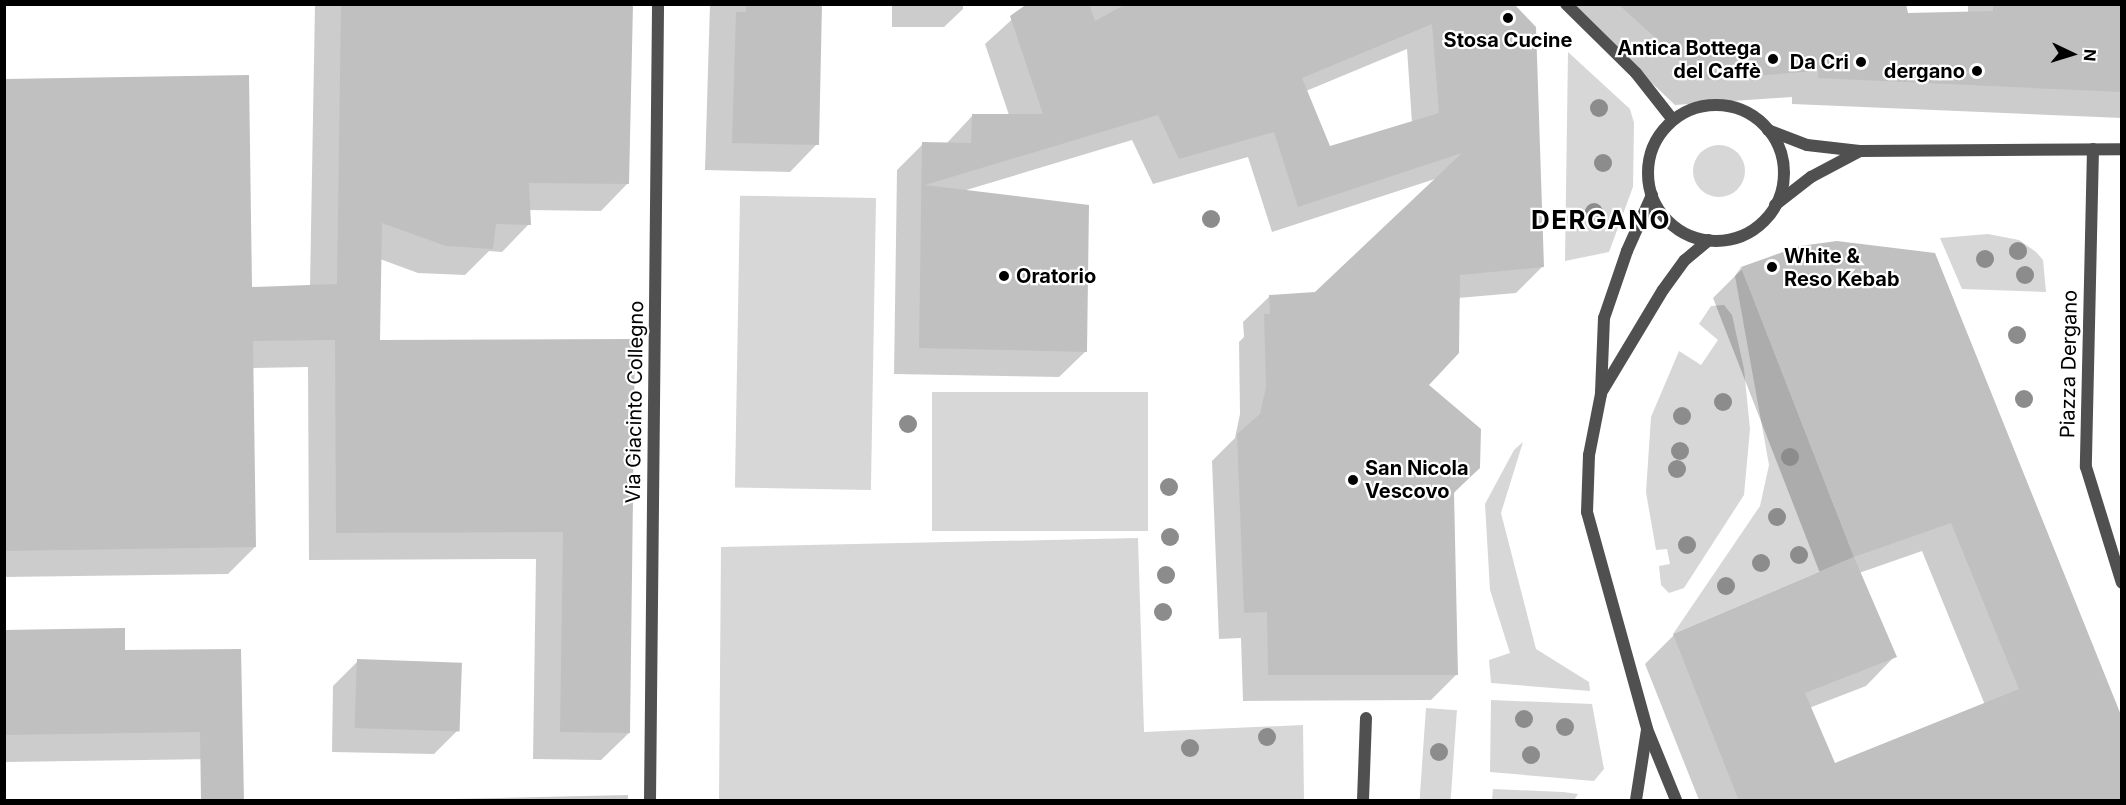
<!DOCTYPE html>
<meta charset="utf-8">
<style>
body{margin:0}
#map{position:relative;width:2126px;height:805px;overflow:hidden;background:#fff;font-family:Inter,sans-serif}
div>[style]{position:absolute}
.green>*{inset:0;background:#d7d7d7;transform-origin:0 0}
.round{border-radius:50%}
.shadow>*{inset:0;background:#0003}
.building>*{inset:0;background:#c0c0c0;transform-origin:0 0}
.service>*{height:12px;margin:-6px;padding:0 6px;transform-origin:6px;border-radius:6px;background:#505050}
.minor>*{height:12px;margin:-6px;padding:0 6px;transform-origin:6px;border-radius:6px;background:#505050}
.minor>.ring{margin:-6px;padding:0;box-sizing:content-box;background:none;border:12px solid #505050;border-radius:50%}
.trees>*{width:18px;height:18px;margin:-9px;border-radius:50%;background:#8c8c8c}
.dots>*{width:16px;height:16px;translate:-50% -50%;box-sizing:border-box;border:3px solid #fff;border-radius:50%}
span{translate:-50% -50%;white-space:nowrap;text-align:center;line-height:1.15;-webkit-text-stroke:4.5px #fff;paint-order:stroke}
.poi-label{font-size:20px;color:#000;font-weight:700}
.right{translate:-100% -50%;text-align:right}
.left{translate:0 -50%;text-align:left}
.street-label{font-size:20px;color:#000}
.district-label{font-size:26px;color:#000;font-weight:700;letter-spacing:1.5px}
.frame{position:absolute;inset:0;border:6px solid #000;pointer-events:none}
.north{position:absolute;left:2042px;top:24px;width:60px;height:60px;-webkit-text-stroke:4px #fff;paint-order:stroke;rotate:94deg;font-size:16px;font-weight:700;line-height:24px;text-align:center;color:#000}
.north::after{content:'';display:block;margin:auto;width:21px;height:27px;background:#000;clip-path:polygon(50% 0,100% 100%,50% 72%,0 100%)}
</style>
<div id="map">
<div class="green">
<i style="clip-path:polygon(1568px 52px,1630px 109px,1634px 123px,1633px 187px,1609px 252px,1565px 261px)"></i>
<i class="round" style="left:1693px;top:145px;width:52px;height:52px"></i>
<i style="left:876px;top:198px;width:292px;height:136px;rotate:91deg"></i>
<i style="clip-path:polygon(1988px 234px,2019px 240px,2036px 252px,2043px 260px,2046px 292px,1962px 289px,1940px 238px)"></i>
<i style="clip-path:polygon(1741px 267px,1854px 557px,1673px 634px,1760px 506px,1769px 465px,1735px 276px)"></i>
<i style="clip-path:polygon(1724px 305px,1732px 315px,1744px 369px,1750px 429px,1744px 495px,1684px 588px,1669px 593px,1661px 585px,1659px 566px,1670px 564px,1667px 549px,1656px 550px,1646px 492px,1651px 417px,1679px 351px,1701px 365px,1718px 340px,1699px 324px,1711px 306px)"></i>
<i style="left:932px;top:392px;width:216px;height:139px"></i>
<i style="clip-path:polygon(1523px 442px,1501px 513px,1536px 649px,1589px 682px,1590px 691px,1491px 683px,1489px 660px,1510px 653px,1490px 590px,1485px 504px,1514px 450px)"></i>
<i style="clip-path:polygon(1138px 538px,1144px 732px,1303px 725px,1304px 800px,719px 800px,721px 547px)"></i>
<i style="clip-path:polygon(1491px 700px,1592px 704px,1604px 769px,1594px 781px,1490px 772px)"></i>
<i style="left:1426px;top:708px;width:31px;height:92px;rotate:4deg"></i>
<i style="clip-path:polygon(1493px 789px,1563px 792px,1578px 794px,1574px 800px,1492px 800px)"></i>
</div>
<div class="shadow">
<i style="clip-path:polygon(315px 4px,632px 4px,628px 183px,601px 211px,529px 210px,529px 224px,502px 252px,489px 251px,465px 275px,418px 273px,380px 259px,378px 341px,633px 340px,629px 733px,601px 760px,533px 759px,536px 559px,309px 560px,308px 367px,252px 368px,255px 547px,228px 574px,4px 577px,4px 80px,251px 289px,310px 286px)"></i>
<i style="clip-path:polygon(710px 4px,821px 4px,817px 144px,790px 172px,705px 170px)"></i>
<i style="clip-path:polygon(892px 4px,963px 4px,963px 9px,944px 27px,892px 27px)"></i>
<i style="clip-path:polygon(evenodd,1029px 4px,1510px 4px,1542px 267px,1516px 293px,1458px 298px,1426px 385px,1479px 468px,1453px 494px,1457px 674px,1431px 700px,1243px 701px,1241px 638px,1219px 639px,1212px 461px,1235px 438px,1240px 414px,1239px 342px,1244px 337px,1243px 322px,1270px 296px,1315px 294px,1438px 178px,1272px 232px,1248px 157px,1153px 184px,1132px 140px,963px 191px,1086px 351px,1059px 377px,894px 374px,897px 170px,923px 144px,946px 144px,973px 115px,1009px 115px,985px 44px,1029px 4px,1407px 49px,1412px 123px,1330px 148px,1306px 91px,1407px 49px)"></i>
<i style="clip-path:polygon(1568px 4px,1905px 4px,1907px 14px,1968px 13px,1968px 4px,2122px 4px,2122px 118px,1792px 104px,1792px 97px,1675px 105px)"></i>
<i style="clip-path:polygon(evenodd,1934px 254px,2122px 720px,2122px 800px,1699px 800px,1645px 664px,1674px 635px,1820px 573px,1713px 298px,1742px 269px,1934px 254px,1922px 551px,1985px 705px,1834px 765px,1809px 708px,1866px 686px,1895px 656px,1859px 573px,1922px 551px)"></i>
<i style="clip-path:polygon(4px 632px,124px 652px,240px 650px,214px 759px,4px 762px)"></i>
<i style="clip-path:polygon(358px 661px,459px 729px,434px 754px,332px 752px,333px 686px)"></i>
<i style="clip-path:polygon(628px 795px,628px 800px,404px 800px)"></i>
</div>
<div class="building">
<i style="clip-path:polygon(341px 4px,633px 4px,629px 184px,529px 183px,531px 225px,496px 224px,493px 249px,446px 246px,382px 223px,380px 340px,635px 339px,630px 733px,560px 732px,563px 532px,336px 533px,335px 340px,253px 341px,256px 547px,4px 551px,4px 79px,249px 75px,252px 287px,337px 284px)"></i>
<i style="clip-path:polygon(746px 4px,822px 4px,819px 145px,732px 143px,736px 12px,746px 12px)"></i>
<i style="clip-path:polygon(evenodd,1027px 4px,1089px 4px,1095px 21px,1126px 4px,1514px 4px,1536px 27px,1544px 267px,1460px 275px,1459px 353px,1429px 385px,1481px 429px,1480px 468px,1454px 492px,1458px 675px,1268px 675px,1267px 612px,1244px 613px,1237px 434px,1260px 414px,1266px 387px,1264px 314px,1270px 314px,1269px 295px,1315px 292px,1462px 153px,1298px 207px,1274px 132px,1179px 159px,1158px 115px,925px 185px,1089px 205px,1087px 352px,919px 348px,922px 142px,971px 143px,972px 114px,1043px 114px,1010px 16px,1027px 4px,1432px 24px,1439px 113px,1330px 146px,1302px 78px,1432px 24px)"></i>
<i style="clip-path:polygon(1618px 4px,1906px 4px,1908px 13px,1993px 11px,1993px 4px,2121px 4px,2121px 92px,1818px 78px,1818px 71px,1702px 80px)"></i>
<i style="clip-path:polygon(evenodd,1837px 241px,1935px 253px,2121px 715px,2121px 801px,1739px 801px,1673px 634px,1854px 557px,1741px 267px,1800px 246px,1837px 241px,1951px 523px,2019px 689px,1835px 763px,1805px 693px,1897px 657px,1854px 557px,1951px 523px)"></i>
<i style="clip-path:polygon(125px 628px,125px 650px,241px 649px,244px 801px,201px 801px,200px 732px,4px 735px,4px 630px)"></i>
<i style="left:357px;top:659px;width:105px;height:69px;rotate:2deg"></i>
</div>
<div class="service">
<i style="left:1363px;top:800px;width:82px;rotate:-87.9deg"></i>
</div>
<div class="minor">
<i style="left:1566px;top:4px;width:98px;rotate:44.6deg"></i>
<i style="left:1636px;top:73px;width:60px;rotate:51.8deg"></i>
<i class="ring" style="left:1648px;top:105px;width:124px;height:124px"></i>
<i style="left:1768px;top:130px;width:42px;rotate:21deg"></i>
<i style="left:1807px;top:145px;width:53px;rotate:6.5deg"></i>
<i style="left:1860px;top:151px;width:262px;rotate:-0.4deg"></i>
<i style="left:2093px;top:149px;width:318px;rotate:91.3deg"></i>
<i style="left:2086px;top:467px;width:121px;rotate:72.8deg"></i>
<i style="left:1652px;top:195px;width:61px;rotate:114.1deg"></i>
<i style="left:1627px;top:251px;width:71px;rotate:108.9deg"></i>
<i style="left:1604px;top:318px;width:76px;rotate:92.3deg"></i>
<i style="left:1601px;top:394px;width:62px;rotate:101.1deg"></i>
<i style="left:1589px;top:455px;width:57px;rotate:92deg"></i>
<i style="left:1587px;top:512px;width:225px;rotate:74.5deg"></i>
<i style="left:1647px;top:729px;width:77px;rotate:67.8deg"></i>
<i style="left:1775px;top:205px;width:46px;rotate:-37.9deg"></i>
<i style="left:1811px;top:177px;width:55px;rotate:-28deg"></i>
<i style="left:1601px;top:393px;width:120px;rotate:-59deg"></i>
<i style="left:1663px;top:290px;width:37px;rotate:-54deg"></i>
<i style="left:1685px;top:260px;width:31px;rotate:-40deg"></i>
<i style="left:650px;top:800px;width:796px;rotate:-89.42deg"></i>
<i style="left:1636px;top:800px;width:71px;rotate:-81.1deg"></i>
</div>
<div class="trees">
<i style="left:1599px;top:108px"></i>
<i style="left:1603px;top:163px"></i>
<i style="left:1594px;top:212px"></i>
<i style="left:1211px;top:219px"></i>
<i style="left:2018px;top:251px"></i>
<i style="left:1985px;top:259px"></i>
<i style="left:2025px;top:275px"></i>
<i style="left:2017px;top:335px"></i>
<i style="left:2024px;top:399px"></i>
<i style="left:1723px;top:402px"></i>
<i style="left:1682px;top:416px"></i>
<i style="left:908px;top:424px"></i>
<i style="left:1680px;top:451px"></i>
<i style="left:1790px;top:457px"></i>
<i style="left:1677px;top:469px"></i>
<i style="left:1169px;top:487px"></i>
<i style="left:1777px;top:517px"></i>
<i style="left:1170px;top:537px"></i>
<i style="left:1687px;top:545px"></i>
<i style="left:1799px;top:555px"></i>
<i style="left:1761px;top:563px"></i>
<i style="left:1166px;top:575px"></i>
<i style="left:1726px;top:586px"></i>
<i style="left:1163px;top:612px"></i>
<i style="left:1524px;top:719px"></i>
<i style="left:1565px;top:727px"></i>
<i style="left:1267px;top:737px"></i>
<i style="left:1190px;top:748px"></i>
<i style="left:1439px;top:752px"></i>
<i style="left:1531px;top:755px"></i>
</div>
<div class="dots">
<i style="left:1508px;top:18px;background:#000"></i>
<i style="left:1773px;top:59px;background:#000"></i>
<i style="left:1861px;top:62px;background:#000"></i>
<i style="left:1977px;top:71px;background:#000"></i>
<i style="left:1772px;top:267px;background:#000"></i>
<i style="left:1004px;top:276px;background:#000"></i>
<i style="left:1353px;top:480px;background:#000"></i>
</div>
<div class="poi-label">
<span style="left:1508px;top:40px">Stosa Cucine</span>
<span class="right" style="left:1761px;top:60px">Antica Bottega<br>del Caffè</span>
<span class="right" style="left:1849px;top:62px">Da Cri</span>
<span class="right" style="left:1965px;top:71px">dergano</span>
<span class="left" style="left:1784px;top:268px">White &amp;<br>Reso Kebab</span>
<span class="left" style="left:1016px;top:276px">Oratorio</span>
<span class="left" style="left:1365px;top:480px">San Nicola<br>Vescovo</span>
</div>
<div class="street-label">
<span style="left:2069px;top:364px;rotate:-89deg">Piazza Dergano</span>
<span style="left:635px;top:402px;rotate:-89deg">Via Giacinto Collegno</span>
</div>
<div class="district-label">
<span style="left:1601px;top:220px">DERGANO</span>
</div>
<div class="frame"></div>
<div class="north">N</div>
</div>
